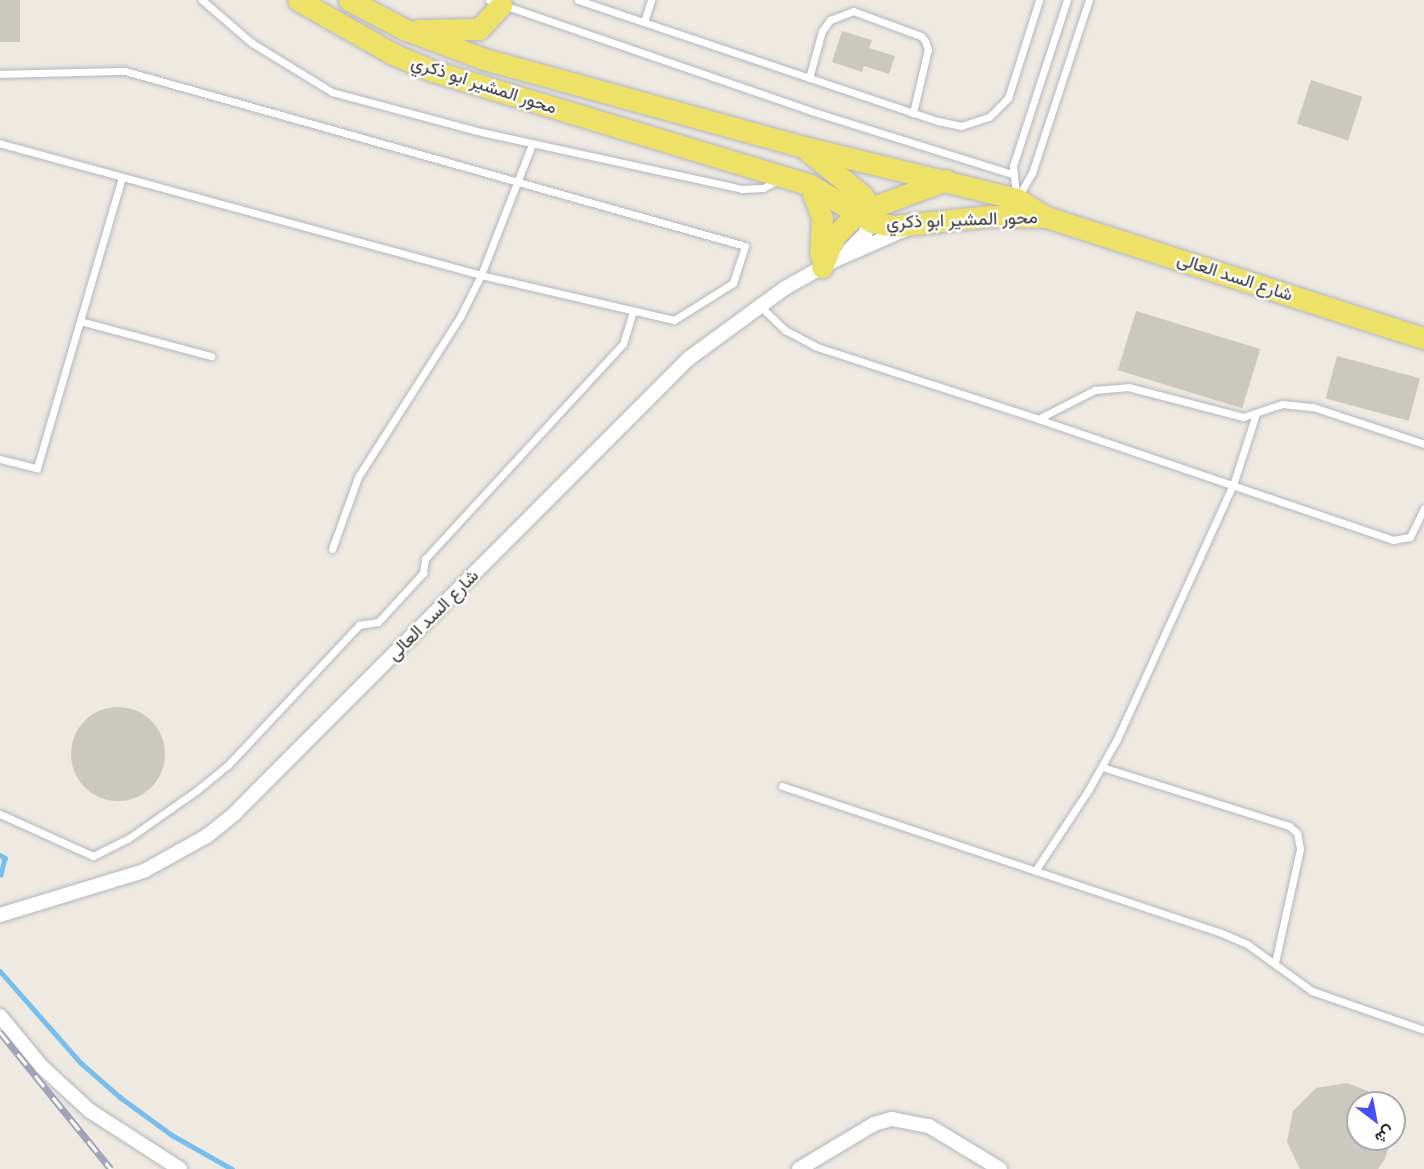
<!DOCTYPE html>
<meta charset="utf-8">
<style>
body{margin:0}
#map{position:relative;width:1424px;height:1169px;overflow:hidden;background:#eeeae1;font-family:"Public Sans",Vazirmatn,sans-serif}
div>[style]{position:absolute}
.stream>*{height:4.5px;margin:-2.25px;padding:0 2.25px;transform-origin:2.25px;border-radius:2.25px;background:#78beec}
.building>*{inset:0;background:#cac8bf;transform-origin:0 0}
.round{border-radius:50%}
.roads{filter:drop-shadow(0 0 2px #b4b5c0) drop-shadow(0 0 2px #b4b5c0)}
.lane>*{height:7px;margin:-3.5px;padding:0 3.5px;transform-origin:3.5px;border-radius:3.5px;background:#fff}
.street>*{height:14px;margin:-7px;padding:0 7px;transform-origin:7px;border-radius:7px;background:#fff}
.primary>*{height:21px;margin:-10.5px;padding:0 10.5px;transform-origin:10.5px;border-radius:10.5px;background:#eee167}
.rail>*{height:7px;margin-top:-3.5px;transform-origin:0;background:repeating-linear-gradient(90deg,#fff 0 14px,#a3a3b7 0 28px);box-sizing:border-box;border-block:2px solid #a3a3b7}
span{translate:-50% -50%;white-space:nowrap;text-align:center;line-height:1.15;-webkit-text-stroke:4.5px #fff;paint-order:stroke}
.street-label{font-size:18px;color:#2e2e2e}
.north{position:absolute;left:1346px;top:1091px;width:60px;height:60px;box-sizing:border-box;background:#fff;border:2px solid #ababab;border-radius:50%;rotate:148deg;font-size:16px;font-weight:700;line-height:24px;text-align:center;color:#2e2e2e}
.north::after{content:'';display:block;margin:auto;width:21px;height:27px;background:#474ff6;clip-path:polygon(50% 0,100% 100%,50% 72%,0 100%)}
</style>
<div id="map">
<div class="stream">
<i style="left:0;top:855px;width:6px;rotate:31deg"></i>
<i style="left:5px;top:858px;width:17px;rotate:103deg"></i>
<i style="left:0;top:971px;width:123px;rotate:48.6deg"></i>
<i style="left:81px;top:1063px;width:52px;rotate:41.1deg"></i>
<i style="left:120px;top:1097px;width:64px;rotate:36.2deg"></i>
<i style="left:172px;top:1135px;width:69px;rotate:29.5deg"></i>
</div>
<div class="building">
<i style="left:0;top:0;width:20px;height:42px"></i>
<i style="clip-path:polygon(842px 31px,872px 40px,869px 48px,895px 56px,889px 74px,864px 66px,862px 72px,832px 62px)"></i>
<i style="left:1311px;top:80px;width:54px;height:46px;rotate:18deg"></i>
<i style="left:1136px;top:311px;width:130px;height:62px;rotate:17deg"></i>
<i style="left:1337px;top:356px;width:86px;height:44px;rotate:15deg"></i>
<i class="round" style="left:71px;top:707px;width:94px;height:94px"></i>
<i style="clip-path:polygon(1347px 1083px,1368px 1091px,1380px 1103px,1358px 1103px,1358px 1139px,1391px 1139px,1385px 1159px,1378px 1169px,1300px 1169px,1287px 1142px,1293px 1111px,1316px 1088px)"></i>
</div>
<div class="roads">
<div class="lane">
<i style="left:202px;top:0;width:66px;rotate:40.7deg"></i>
<i style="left:252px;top:43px;width:94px;rotate:31.5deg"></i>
<i style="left:332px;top:92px;width:154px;rotate:15deg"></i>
<i style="left:481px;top:132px;width:267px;rotate:12.3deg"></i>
<i style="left:742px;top:189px;width:21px;rotate:-3deg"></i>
<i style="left:763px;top:188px;width:16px;rotate:-27deg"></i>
<i style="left:489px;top:0;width:341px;rotate:19deg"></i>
<i style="left:811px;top:111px;width:211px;rotate:17.4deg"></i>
<i style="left:578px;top:0;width:380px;rotate:18.6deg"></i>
<i style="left:938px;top:121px;width:24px;rotate:12deg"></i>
<i style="left:961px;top:126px;width:29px;rotate:-18deg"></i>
<i style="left:989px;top:117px;width:27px;rotate:-45deg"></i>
<i style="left:1008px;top:98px;width:103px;rotate:-72.4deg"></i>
<i style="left:644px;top:22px;width:23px;rotate:-72deg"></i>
<i style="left:0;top:74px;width:125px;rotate:-1.4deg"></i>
<i style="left:125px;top:71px;width:644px;rotate:15.76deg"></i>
<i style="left:745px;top:246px;width:39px;rotate:108deg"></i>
<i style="left:733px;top:283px;width:70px;rotate:147.9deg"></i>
<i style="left:674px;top:320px;width:198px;rotate:-166.9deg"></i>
<i style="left:481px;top:275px;width:499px;rotate:-164.7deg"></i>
<i style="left:809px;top:78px;width:49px;rotate:-74.5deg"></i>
<i style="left:822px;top:31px;width:14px;rotate:-54deg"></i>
<i style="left:830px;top:20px;width:25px;rotate:-21deg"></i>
<i style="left:853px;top:11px;width:72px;rotate:20.2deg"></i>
<i style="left:921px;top:36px;width:6px;rotate:51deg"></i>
<i style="left:925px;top:41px;width:9px;rotate:69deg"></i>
<i style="left:928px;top:49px;width:66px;rotate:103.2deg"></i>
<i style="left:1016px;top:195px;width:29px;rotate:-96deg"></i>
<i style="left:1013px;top:166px;width:175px;rotate:-72deg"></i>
<i style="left:1018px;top:197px;width:28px;rotate:-60deg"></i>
<i style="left:1032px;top:173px;width:182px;rotate:-71.8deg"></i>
<i style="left:760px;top:306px;width:35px;rotate:44deg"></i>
<i style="left:785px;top:330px;width:36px;rotate:28deg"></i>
<i style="left:817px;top:347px;width:232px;rotate:18deg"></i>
<i style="left:1038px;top:419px;width:64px;rotate:-27deg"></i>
<i style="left:1095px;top:390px;width:33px;rotate:-5deg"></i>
<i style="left:1128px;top:387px;width:119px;rotate:14.6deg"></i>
<i style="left:1243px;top:417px;width:41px;rotate:-18.4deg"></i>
<i style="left:1282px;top:404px;width:31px;rotate:6deg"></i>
<i style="left:1313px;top:407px;width:117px;rotate:18.4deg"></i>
<i style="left:80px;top:321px;width:136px;rotate:15deg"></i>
<i style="left:1038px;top:419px;width:375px;rotate:18.8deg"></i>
<i style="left:1393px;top:540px;width:17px;rotate:-10deg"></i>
<i style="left:1410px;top:537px;width:32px;rotate:-64deg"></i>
<i style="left:0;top:459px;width:38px;rotate:14deg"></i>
<i style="left:37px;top:468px;width:303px;rotate:-73.7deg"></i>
<i style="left:332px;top:549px;width:77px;rotate:-70.1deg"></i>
<i style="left:358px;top:477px;width:190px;rotate:-57.5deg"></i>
<i style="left:460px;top:317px;width:47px;rotate:-63.4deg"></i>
<i style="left:481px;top:275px;width:141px;rotate:-68.7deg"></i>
<i style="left:1102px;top:767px;width:196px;rotate:17.5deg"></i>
<i style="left:1289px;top:826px;width:11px;rotate:41deg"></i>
<i style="left:1297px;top:833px;width:16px;rotate:79deg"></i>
<i style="left:1300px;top:849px;width:117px;rotate:102.4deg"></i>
<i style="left:782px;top:786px;width:461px;rotate:18.5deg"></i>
<i style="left:1219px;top:932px;width:30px;rotate:23deg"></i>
<i style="left:1247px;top:944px;width:80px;rotate:35.9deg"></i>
<i style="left:1312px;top:991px;width:119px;rotate:19.2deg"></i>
<i style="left:0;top:814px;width:102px;rotate:24.3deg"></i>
<i style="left:93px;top:856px;width:40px;rotate:-26.6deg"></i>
<i style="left:129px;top:838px;width:82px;rotate:-35deg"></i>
<i style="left:196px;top:791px;width:41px;rotate:-39.1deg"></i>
<i style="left:228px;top:765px;width:192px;rotate:-46.9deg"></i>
<i style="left:359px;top:625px;width:19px;rotate:-9deg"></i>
<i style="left:378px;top:622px;width:67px;rotate:-47.4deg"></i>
<i style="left:423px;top:573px;width:14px;rotate:-82deg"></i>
<i style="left:425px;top:559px;width:292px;rotate:-47.4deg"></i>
<i style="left:623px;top:344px;width:34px;rotate:-73deg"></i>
<i style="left:1035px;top:871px;width:98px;rotate:-56.6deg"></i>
<i style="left:1089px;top:789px;width:57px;rotate:-60.8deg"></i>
<i style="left:1117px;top:739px;width:279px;rotate:-65.5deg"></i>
<i style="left:1233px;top:485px;width:75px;rotate:-72.1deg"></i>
</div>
<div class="street">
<i style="left:849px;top:250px;width:23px;rotate:-45deg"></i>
<i style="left:865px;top:234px;width:20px;rotate:-70deg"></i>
<i style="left:0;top:915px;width:151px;rotate:-17deg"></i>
<i style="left:144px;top:871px;width:72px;rotate:-29.1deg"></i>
<i style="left:207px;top:836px;width:36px;rotate:-39deg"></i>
<i style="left:235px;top:813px;width:641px;rotate:-45.06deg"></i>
<i style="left:688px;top:359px;width:120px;rotate:-36.2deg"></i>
<i style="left:785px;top:288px;width:57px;rotate:-29.2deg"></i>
<i style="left:835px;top:260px;width:77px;rotate:-23.6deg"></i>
<i style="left:0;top:1016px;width:65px;rotate:50.6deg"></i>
<i style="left:41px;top:1066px;width:67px;rotate:42.6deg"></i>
<i style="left:90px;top:1111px;width:107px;rotate:32.8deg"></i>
<i style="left:799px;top:1169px;width:87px;rotate:-31deg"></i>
<i style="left:874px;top:1124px;width:19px;rotate:-16deg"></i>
<i style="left:892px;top:1119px;width:38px;rotate:11deg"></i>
<i style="left:929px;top:1126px;width:83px;rotate:31.2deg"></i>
</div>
<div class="primary">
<i style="left:298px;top:0;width:109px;rotate:29.6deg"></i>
<i style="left:393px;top:54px;width:43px;rotate:23deg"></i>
<i style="left:433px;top:71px;width:394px;rotate:16.8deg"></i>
<i style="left:810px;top:185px;width:72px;rotate:30.8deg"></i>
<i style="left:872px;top:222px;width:22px;rotate:10deg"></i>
<i style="left:894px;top:226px;width:97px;rotate:-5.9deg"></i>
<i style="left:990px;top:216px;width:56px;rotate:1deg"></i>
<i style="left:349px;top:0;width:64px;rotate:27.8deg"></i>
<i style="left:406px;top:30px;width:83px;rotate:20.4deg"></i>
<i style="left:484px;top:59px;width:332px;rotate:15.4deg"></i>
<i style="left:804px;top:147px;width:219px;rotate:13.7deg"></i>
<i style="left:1017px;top:199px;width:34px;rotate:32deg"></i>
<i style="left:1046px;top:217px;width:397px;rotate:17.8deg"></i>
<i style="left:419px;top:30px;width:60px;rotate:-1deg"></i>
<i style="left:479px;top:29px;width:33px;rotate:-47deg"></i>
<i style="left:808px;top:151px;width:70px;rotate:39.2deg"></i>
<i style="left:862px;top:195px;width:14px;rotate:56deg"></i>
<i style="left:810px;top:185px;width:35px;rotate:70deg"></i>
<i style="left:822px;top:218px;width:36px;rotate:93deg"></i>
<i style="left:822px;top:267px;width:32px;rotate:-68deg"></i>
<i style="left:834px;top:237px;width:33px;rotate:-46deg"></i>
<i style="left:857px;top:213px;width:95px;rotate:-20.3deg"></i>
</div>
</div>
<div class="rail">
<i style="left:0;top:1032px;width:176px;rotate:51deg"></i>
</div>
<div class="street-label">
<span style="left:484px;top:85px;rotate:18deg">محور المشير ابو ذكري</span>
<span style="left:962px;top:220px;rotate:-2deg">محور المشير ابو ذكري</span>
<span style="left:1235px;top:277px;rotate:18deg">شارع السد العالى</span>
<span style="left:433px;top:615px;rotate:-45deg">شارع السد العالى</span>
</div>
<div class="north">ش</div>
</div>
